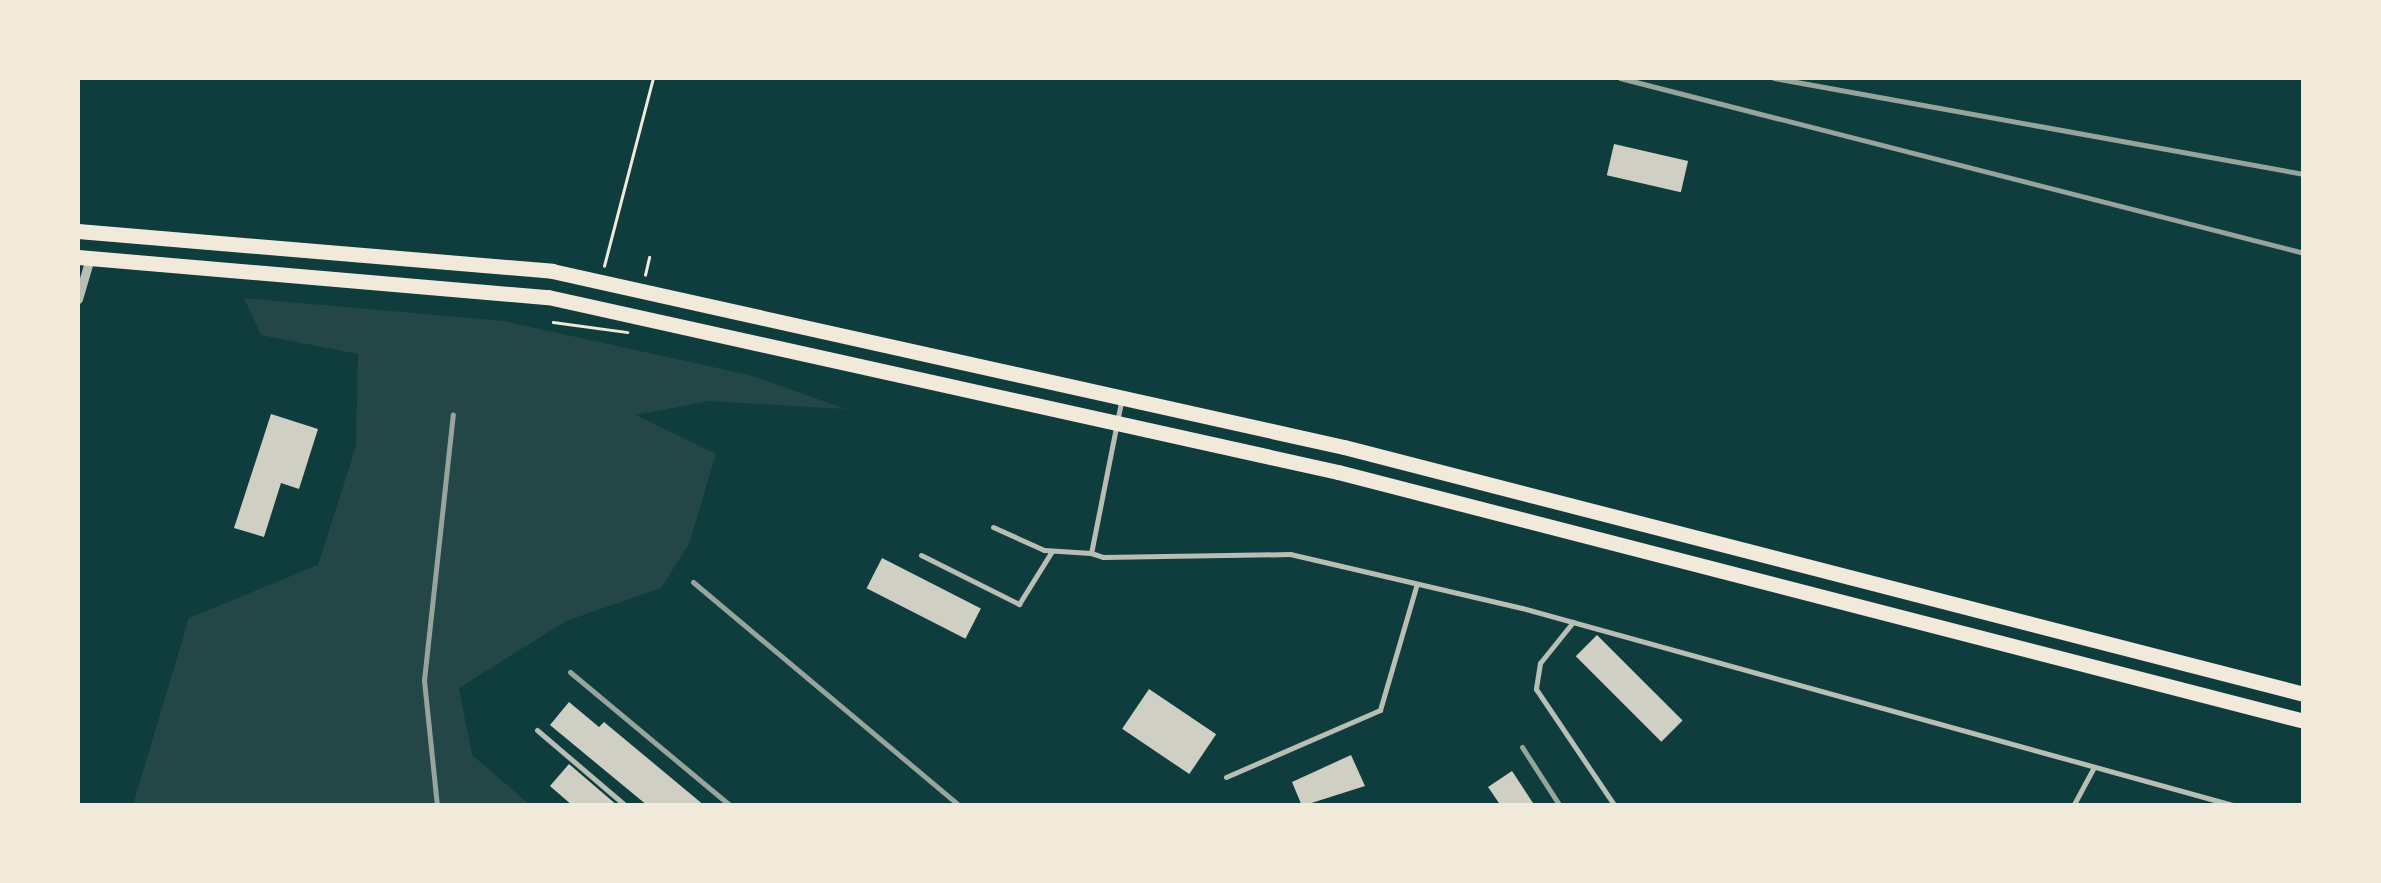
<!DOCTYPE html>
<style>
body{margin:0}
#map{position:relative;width:2381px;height:883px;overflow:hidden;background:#0f3d3e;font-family:"Crimson Pro",serif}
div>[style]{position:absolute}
.green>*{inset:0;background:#244646}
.building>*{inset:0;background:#cfcfc3;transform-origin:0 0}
.path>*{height:2.5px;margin:-1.25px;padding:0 1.25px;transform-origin:1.25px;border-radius:1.25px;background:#f1e9da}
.service>*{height:5px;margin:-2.5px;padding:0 2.5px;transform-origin:2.5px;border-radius:2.5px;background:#b8beb3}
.minor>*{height:9px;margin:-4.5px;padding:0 4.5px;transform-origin:4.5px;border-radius:4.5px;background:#b8beb3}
.trunk>*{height:15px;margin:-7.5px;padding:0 7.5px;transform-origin:7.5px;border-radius:7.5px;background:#f1e9da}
.rail>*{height:5px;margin:-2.5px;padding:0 2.5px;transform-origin:2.5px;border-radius:2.5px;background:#97a49c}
span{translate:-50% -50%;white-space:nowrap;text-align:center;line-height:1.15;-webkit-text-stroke:10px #f1e9da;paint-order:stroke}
.frame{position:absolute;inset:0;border:80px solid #f1e9da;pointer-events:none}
</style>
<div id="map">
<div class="green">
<i style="clip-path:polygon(244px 298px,504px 321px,749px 375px,846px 409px,709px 401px,636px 415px,716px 454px,689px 544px,661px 588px,566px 621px,459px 688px,472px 755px,530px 805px,133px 805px,189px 618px,318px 565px,356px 446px,358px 354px,261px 335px)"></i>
</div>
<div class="building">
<i style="left:1614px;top:144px;width:76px;height:32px;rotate:13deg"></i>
<i style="clip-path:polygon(271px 414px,318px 429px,299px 489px,281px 483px,264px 537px,234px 528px)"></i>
<i style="left:882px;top:558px;width:111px;height:34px;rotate:27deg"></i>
<i style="left:1597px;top:635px;width:121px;height:30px;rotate:45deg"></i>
<i style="left:1149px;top:689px;width:81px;height:48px;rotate:34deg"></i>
<i style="clip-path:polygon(569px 702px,599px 727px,604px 722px,705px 806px,648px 806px,550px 725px)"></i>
<i style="clip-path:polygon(1351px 755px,1365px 786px,1302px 806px,1292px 782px)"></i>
<i style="clip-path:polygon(569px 764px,618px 806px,573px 806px,550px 786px)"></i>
<i style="clip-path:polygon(1512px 771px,1535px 806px,1501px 806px,1488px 787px)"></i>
</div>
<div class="path">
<i style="left:604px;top:266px;width:194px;rotate:-75.4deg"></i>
<i style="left:645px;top:275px;width:18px;rotate:-77deg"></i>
<i style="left:553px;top:322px;width:75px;rotate:7.7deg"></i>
</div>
<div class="service">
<i style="left:1121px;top:402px;width:154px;rotate:101.2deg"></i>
<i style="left:1091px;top:553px;width:13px;rotate:18deg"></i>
<i style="left:1103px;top:557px;width:187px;rotate:-0.9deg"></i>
<i style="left:1290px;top:554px;width:238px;rotate:13.1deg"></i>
<i style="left:1522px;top:608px;width:741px;rotate:15.5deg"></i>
<i style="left:993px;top:527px;width:56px;rotate:24.3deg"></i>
<i style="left:1044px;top:550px;width:47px;rotate:3.7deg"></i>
<i style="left:921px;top:555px;width:110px;rotate:26.6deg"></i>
<i style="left:1019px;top:604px;width:62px;rotate:-58.1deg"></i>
<i style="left:1573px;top:622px;width:53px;rotate:128.8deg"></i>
<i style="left:1540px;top:663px;width:26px;rotate:99deg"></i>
<i style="left:1536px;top:689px;width:141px;rotate:56deg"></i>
<i style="left:537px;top:730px;width:117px;rotate:40.5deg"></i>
<i style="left:1226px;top:777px;width:168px;rotate:-23.5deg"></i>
<i style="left:1380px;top:710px;width:128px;rotate:-73.7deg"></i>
<i style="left:2073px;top:806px;width:44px;rotate:-61.7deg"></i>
</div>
<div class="minor">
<i style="left:78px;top:299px;width:43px;rotate:-73.7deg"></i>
</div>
<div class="trunk">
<i style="left:78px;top:231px;width:476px;rotate:4.8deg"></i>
<i style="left:552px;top:271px;width:811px;rotate:12.53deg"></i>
<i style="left:1344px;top:447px;width:991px;rotate:14.43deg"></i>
<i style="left:78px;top:257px;width:472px;rotate:4.9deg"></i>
<i style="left:548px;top:297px;width:809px;rotate:12.49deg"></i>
<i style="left:1338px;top:472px;width:998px;rotate:14.45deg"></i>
</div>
<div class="rail">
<i style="left:1620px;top:78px;width:706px;rotate:14.35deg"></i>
<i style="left:1774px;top:78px;width:539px;rotate:10.27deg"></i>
<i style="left:693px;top:582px;width:349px;rotate:40deg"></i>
<i style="left:570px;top:672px;width:209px;rotate:39.8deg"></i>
<i style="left:1522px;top:747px;width:70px;rotate:57.2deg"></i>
<i style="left:437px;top:806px;width:127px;rotate:-95.9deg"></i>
<i style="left:424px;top:680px;width:267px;rotate:-83.8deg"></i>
</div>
<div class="frame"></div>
</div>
